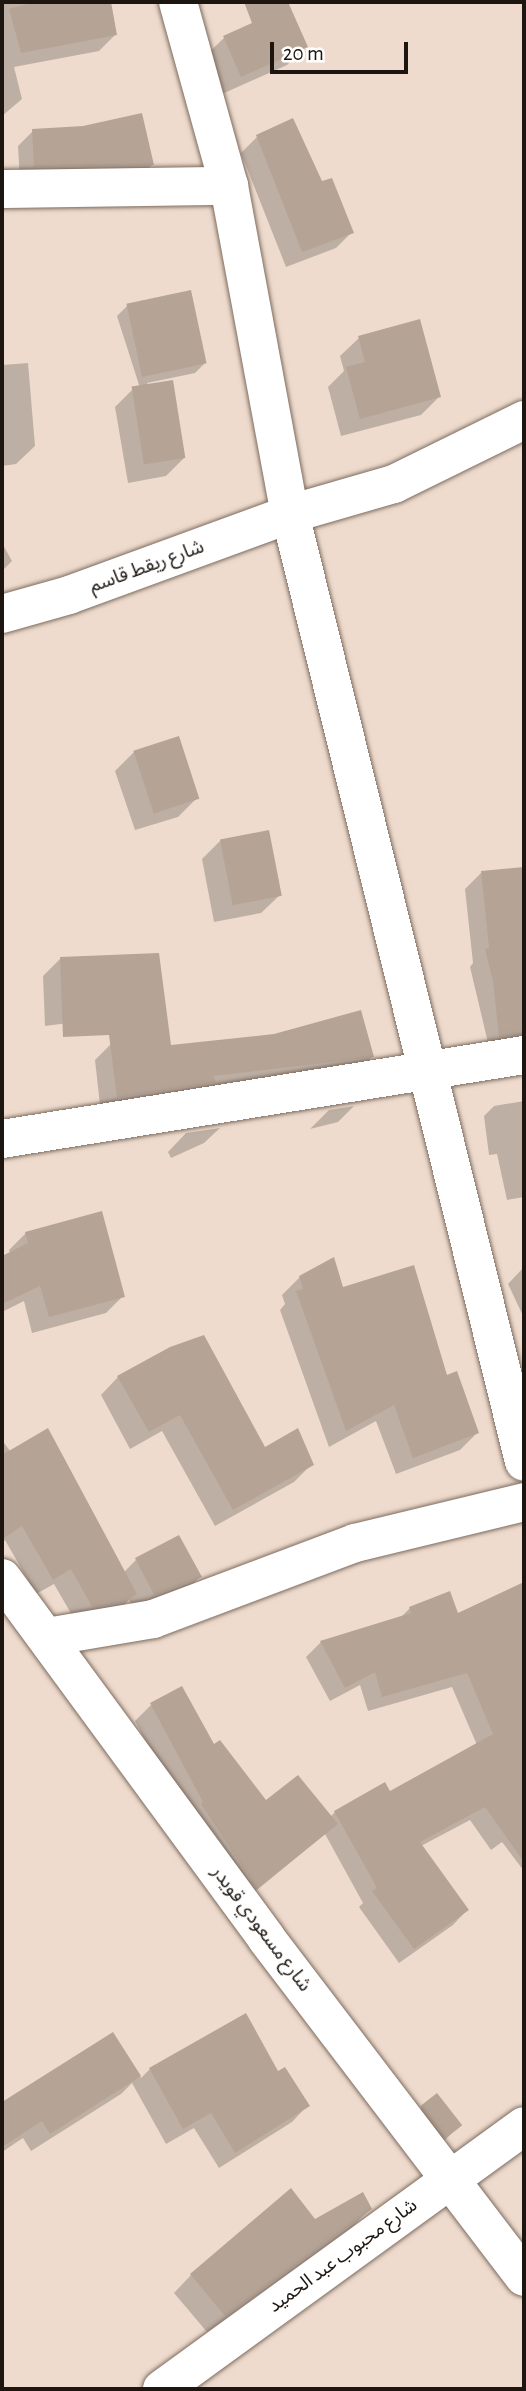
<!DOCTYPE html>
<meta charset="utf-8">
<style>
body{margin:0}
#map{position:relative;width:526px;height:2391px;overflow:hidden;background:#eedbcd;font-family:"Alegreya Sans","Noto Sans Arabic",sans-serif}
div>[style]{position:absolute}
.shadow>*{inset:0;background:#0003}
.building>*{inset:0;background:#b5a496;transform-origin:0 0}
.roads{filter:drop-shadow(0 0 2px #7d6c60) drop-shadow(0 0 2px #7d6c60)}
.minor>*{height:38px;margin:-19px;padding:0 19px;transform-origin:19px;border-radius:19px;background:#fff}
span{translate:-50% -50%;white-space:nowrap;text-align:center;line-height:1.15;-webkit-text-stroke:5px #fff;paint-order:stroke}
.street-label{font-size:19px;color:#1c1510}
.frame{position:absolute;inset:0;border:4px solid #1c1510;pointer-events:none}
.scale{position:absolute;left:270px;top:42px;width:138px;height:32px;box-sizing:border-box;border:4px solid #1c1510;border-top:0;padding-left:9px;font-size:21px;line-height:24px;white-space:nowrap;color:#1c1510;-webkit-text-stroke:5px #fff;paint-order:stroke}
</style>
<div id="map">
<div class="shadow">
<i style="clip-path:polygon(2px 2px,109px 2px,115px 35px,99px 51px,14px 67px,22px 99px,2px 116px)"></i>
<i style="clip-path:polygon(288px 8px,306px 46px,287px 65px,222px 94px,205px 56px,224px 38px)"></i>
<i style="clip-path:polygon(33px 131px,152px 165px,137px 179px,20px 181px,18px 146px)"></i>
<i style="clip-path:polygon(257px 137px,322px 184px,352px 232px,336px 248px,286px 267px,241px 153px)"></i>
<i style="clip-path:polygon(190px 293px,205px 363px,195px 373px,147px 383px,184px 458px,166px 476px,128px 483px,115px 407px,133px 389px,140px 388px,117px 316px,127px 306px)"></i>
<i style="clip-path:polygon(359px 338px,439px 397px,421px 415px,341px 436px,328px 387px,344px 371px,340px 356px)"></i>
<i style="clip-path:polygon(28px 363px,35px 446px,16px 464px,2px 466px,2px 365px)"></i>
<i style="clip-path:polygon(2px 543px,12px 561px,2px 571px)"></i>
<i style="clip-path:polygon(134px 752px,197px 798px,178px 817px,135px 830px,115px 771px)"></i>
<i style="clip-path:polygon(220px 841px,280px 895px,261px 913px,214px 922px,202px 859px)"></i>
<i style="clip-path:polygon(521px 869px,524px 896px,524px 1047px,490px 1051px,470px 967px,473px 963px,465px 889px,481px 873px)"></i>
<i style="clip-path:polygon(60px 959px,146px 1013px,45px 1026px,43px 976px)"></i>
<i style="clip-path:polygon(111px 1044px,170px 1046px,373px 1056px,356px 1073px,101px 1114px,95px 1060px)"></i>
<i style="clip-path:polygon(524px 1101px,524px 1197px,507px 1200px,497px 1154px,489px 1155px,484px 1116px,494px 1106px)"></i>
<i style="clip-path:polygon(354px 1106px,338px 1122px,310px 1129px,329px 1110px)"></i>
<i style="clip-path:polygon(220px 1128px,204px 1143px,171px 1158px,168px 1152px,186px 1133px)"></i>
<i style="clip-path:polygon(26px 1233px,123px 1296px,106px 1313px,32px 1333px,24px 1301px,2px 1312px,2px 1258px,10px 1253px,9px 1250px)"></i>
<i style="clip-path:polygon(524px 1267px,524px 1318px,508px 1284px)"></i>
<i style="clip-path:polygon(300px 1277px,342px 1289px,446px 1377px,477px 1433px,460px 1450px,396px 1474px,376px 1421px,329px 1447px,280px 1310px,285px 1304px,282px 1295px)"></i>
<i style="clip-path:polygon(118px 1377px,264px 1449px,312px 1464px,294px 1482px,215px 1526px,162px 1431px,130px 1449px,101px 1395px)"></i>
<i style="clip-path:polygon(2px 1440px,89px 1558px,123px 1573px,136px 1560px,200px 1577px,181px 1595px,136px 1612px,129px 1600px,119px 1610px,76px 1622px,54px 1584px,36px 1594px,5px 1540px,2px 1543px)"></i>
<i style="clip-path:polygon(524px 1584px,524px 1871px,502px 1842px,491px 1850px,470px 1820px,421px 1846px,467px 1910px,453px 1925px,399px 1963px,359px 1907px,363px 1903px,325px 1834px,240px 1904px,188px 1820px,135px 1721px,151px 1705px,213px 1747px,266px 1803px,330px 1817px,335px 1812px,390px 1794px,477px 1745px,452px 1687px,368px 1711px,360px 1685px,330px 1701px,306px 1657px,321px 1642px,399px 1619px,410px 1608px,457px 1615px)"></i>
<i style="clip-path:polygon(112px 2034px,141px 2078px,150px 2069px,278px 2074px,308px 2105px,292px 2122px,219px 2168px,194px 2128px,166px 2144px,132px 2083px,121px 2094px,31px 2151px,23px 2138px,2px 2152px,2px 2104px)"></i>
<i style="clip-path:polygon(422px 2107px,460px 2125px,442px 2143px,404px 2125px)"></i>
<i style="clip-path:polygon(370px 2209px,352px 2227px,207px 2332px,174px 2293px,191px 2275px)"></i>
</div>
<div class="building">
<i style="clip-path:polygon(35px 2px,111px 2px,117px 35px,21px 53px,9px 9px)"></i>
<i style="clip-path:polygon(244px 2px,288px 2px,308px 47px,241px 77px,223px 36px,252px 23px)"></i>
<i style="clip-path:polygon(142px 113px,154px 165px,34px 167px,32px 129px,83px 126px)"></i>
<i style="clip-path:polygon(293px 118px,322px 181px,332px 178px,354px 233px,302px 252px,256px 135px)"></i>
<i style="left:191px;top:290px;width:75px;height:66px;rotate:78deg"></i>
<i style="clip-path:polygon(420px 319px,441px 397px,360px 419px,346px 367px,365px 362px,358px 336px)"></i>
<i style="left:173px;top:380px;width:79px;height:42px;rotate:81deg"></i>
<i style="left:179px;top:736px;width:66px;height:48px;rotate:72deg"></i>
<i style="left:269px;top:830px;width:67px;height:50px;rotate:79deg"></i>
<i style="clip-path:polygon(524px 867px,524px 1034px,499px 1037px,493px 981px,485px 949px,489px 948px,481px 871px)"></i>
<i style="clip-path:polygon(159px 953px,171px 1045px,274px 1034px,361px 1010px,374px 1057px,213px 1076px,216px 1082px,117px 1098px,109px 1035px,63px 1037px,60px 957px)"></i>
<i style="clip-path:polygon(102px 1211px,125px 1297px,49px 1317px,40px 1286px,2px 1304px,2px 1256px,28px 1243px,25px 1232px)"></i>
<i style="clip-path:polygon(334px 1257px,343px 1287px,414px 1265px,447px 1375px,457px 1371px,479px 1433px,413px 1458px,394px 1405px,346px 1431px,296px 1291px,303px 1289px,299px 1276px)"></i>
<i style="clip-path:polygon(204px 1335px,265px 1447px,298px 1428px,314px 1465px,233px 1510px,180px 1415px,149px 1432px,117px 1376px,170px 1347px)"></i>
<i style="clip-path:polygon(48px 1428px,137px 1594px,125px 1602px,92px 1607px,71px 1569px,53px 1580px,22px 1526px,2px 1539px,2px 1455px)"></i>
<i style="clip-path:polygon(179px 1535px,202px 1577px,154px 1595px,135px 1558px)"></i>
<i style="clip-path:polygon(524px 1582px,524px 1862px,485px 1807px,420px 1842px,469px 1910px,414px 1949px,372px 1891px,377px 1888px,334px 1811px,385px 1782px,390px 1791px,493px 1734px,467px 1673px,382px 1697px,375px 1672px,345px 1688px,320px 1641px,411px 1613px,409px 1607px,450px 1591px,458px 1613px)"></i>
<i style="clip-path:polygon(182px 1686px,214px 1744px,220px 1740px,266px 1800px,298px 1775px,338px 1824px,257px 1889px,201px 1804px,203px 1802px,150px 1703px)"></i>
<i style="clip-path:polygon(246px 2013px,278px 2071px,285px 2067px,310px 2106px,235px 2153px,211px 2113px,183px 2129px,149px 2068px)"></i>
<i style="clip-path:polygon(113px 2032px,141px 2076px,50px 2134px,42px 2121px,2px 2147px,2px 2102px)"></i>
<i style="left:437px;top:2093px;width:41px;height:21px;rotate:52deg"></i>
<i style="clip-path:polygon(291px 2188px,315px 2219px,363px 2192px,372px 2209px,225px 2316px,190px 2274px)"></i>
</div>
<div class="roads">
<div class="minor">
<i style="left:178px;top:2px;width:191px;rotate:74.5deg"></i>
<i style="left:229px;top:186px;width:334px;rotate:79.5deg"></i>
<i style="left:290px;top:514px;width:976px;rotate:76.13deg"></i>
<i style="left:2px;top:189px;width:227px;rotate:-0.8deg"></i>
<i style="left:2px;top:614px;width:70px;rotate:-15.8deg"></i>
<i style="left:69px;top:595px;width:235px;rotate:-20.1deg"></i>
<i style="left:290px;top:514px;width:108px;rotate:-16.1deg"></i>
<i style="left:394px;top:484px;width:145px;rotate:-26.2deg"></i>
<i style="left:2px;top:1139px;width:529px;rotate:-9.14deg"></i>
<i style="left:2px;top:1578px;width:446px;rotate:53.7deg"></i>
<i style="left:266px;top:1938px;width:426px;rotate:52.7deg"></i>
<i style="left:47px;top:1637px;width:108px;rotate:-9.6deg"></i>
<i style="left:153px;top:1619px;width:216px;rotate:-20.6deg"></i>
<i style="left:355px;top:1543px;width:174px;rotate:-13.6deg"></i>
<i style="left:162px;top:2389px;width:447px;rotate:-36deg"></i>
</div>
</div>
<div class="street-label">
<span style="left:147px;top:567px;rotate:-20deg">شارع ريقط قاسم</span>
<span style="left:261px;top:1929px;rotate:53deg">شارع مسعودي قويدر</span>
<span style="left:343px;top:2256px;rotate:-36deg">شارع محبوب عبد الحميد</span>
</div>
<div class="frame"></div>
<div class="scale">20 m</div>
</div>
